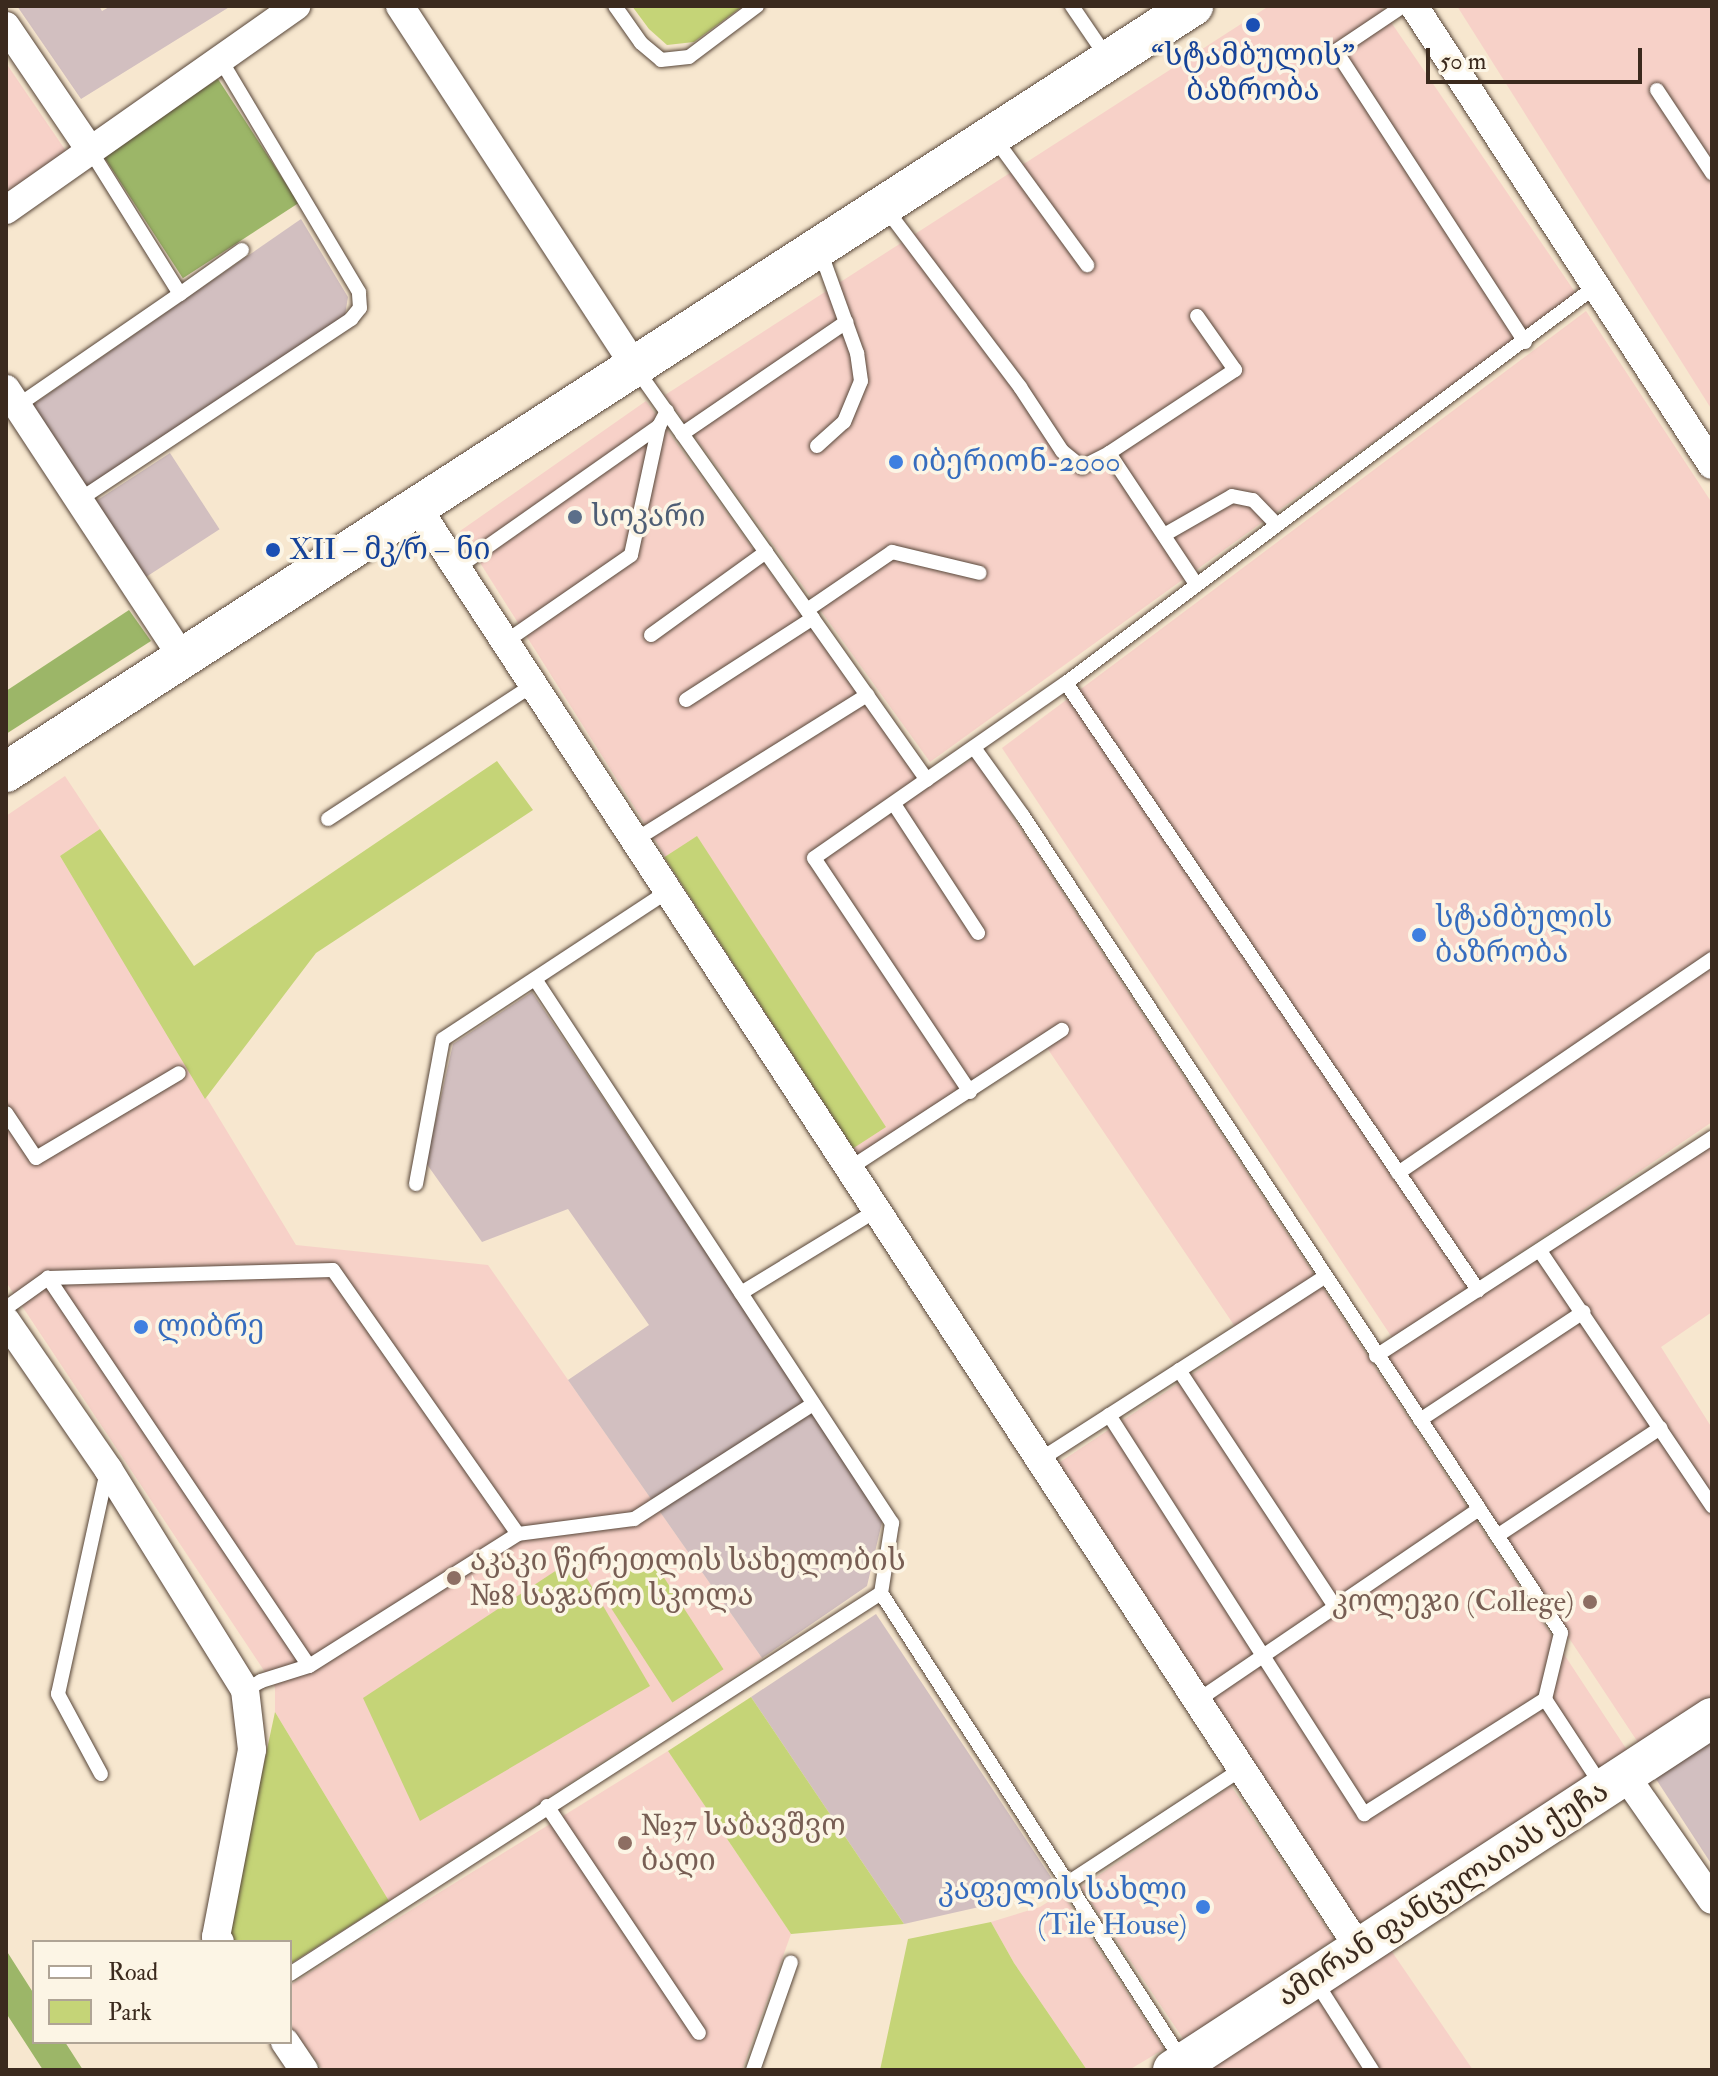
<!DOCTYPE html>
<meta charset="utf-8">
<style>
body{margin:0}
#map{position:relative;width:1718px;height:2076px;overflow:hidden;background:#f7e7cf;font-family:"IM FELL Double Pica","Noto Serif Georgian",serif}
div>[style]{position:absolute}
.built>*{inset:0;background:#f7d1c8;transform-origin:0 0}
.industrial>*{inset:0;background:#d2bfc0;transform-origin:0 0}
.green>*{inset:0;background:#c5d477;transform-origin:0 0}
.forest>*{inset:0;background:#9cb668;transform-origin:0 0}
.roads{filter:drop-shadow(0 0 2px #574639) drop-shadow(0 0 2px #574639)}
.lane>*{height:14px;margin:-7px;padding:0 7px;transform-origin:7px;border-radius:7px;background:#fff}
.street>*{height:28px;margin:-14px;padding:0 14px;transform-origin:14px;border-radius:14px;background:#fff}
.secondary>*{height:40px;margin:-20px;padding:0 20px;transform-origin:20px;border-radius:20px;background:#fff}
.dots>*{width:22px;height:22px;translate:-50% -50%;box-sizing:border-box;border:4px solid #fcf5e5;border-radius:50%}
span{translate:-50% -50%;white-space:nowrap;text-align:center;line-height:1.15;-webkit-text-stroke:7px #fcf5e5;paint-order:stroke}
.transit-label{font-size:30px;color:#164399}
.left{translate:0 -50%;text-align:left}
.shop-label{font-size:30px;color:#366cbe}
.right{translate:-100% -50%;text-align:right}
.service-label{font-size:30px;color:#4e5e75}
.education-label{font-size:30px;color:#785e54}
.street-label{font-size:30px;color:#3b2a1e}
.frame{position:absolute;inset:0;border:8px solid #3b2a1e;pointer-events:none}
.legend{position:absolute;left:32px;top:1940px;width:260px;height:104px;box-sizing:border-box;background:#fcf5e5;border:2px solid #afa495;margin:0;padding:10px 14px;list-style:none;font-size:24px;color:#3b2a1e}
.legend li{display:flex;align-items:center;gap:16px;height:40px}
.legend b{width:40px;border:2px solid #afa495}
.scale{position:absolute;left:1426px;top:48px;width:216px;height:36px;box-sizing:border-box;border:4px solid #3b2a1e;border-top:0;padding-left:10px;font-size:24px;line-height:28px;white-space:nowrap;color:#3b2a1e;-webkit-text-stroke:6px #fcf5e5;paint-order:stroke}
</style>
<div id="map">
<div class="built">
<i style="clip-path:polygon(1269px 6px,1380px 6px,1577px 295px,930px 762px,665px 395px)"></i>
<i style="clip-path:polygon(1457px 6px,1712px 6px,1712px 410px)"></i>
<i style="clip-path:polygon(6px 63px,66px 151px,6px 193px)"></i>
<i style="clip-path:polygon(1586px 311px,1712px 503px,1712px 1122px,1393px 1339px,1002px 748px)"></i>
<i style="clip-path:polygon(646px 401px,926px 788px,974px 758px,1627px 1750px,1356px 1926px,1054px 1466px,1244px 1340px,1039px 1036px,856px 1158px,460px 531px)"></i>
<i style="clip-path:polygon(65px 776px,100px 829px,60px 856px,296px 1245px,488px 1265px,762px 1658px,389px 1901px,275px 1712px,275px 1687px,6px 1282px,6px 816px)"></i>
<i style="clip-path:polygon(1712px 1136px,1712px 1312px,1661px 1347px,1712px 1428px,1712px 1699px,1639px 1744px,1382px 1355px)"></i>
<i style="clip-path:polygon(668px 1751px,791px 1934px,742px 2070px,323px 2070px,290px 2025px,290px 1985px)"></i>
<i style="left:1231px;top:1786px;width:185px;height:181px;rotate:56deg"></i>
<i style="clip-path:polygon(1062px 1893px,1164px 2049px,1129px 2070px,1087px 2070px,1014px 1963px,991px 1922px,1040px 1907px)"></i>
<i style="clip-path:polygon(1386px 1943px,1473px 2070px,1195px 2070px)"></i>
</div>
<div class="industrial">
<i style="clip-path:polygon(17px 6px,99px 6px,102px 11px,111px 6px,231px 6px,81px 99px)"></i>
<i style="clip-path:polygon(301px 219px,348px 297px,345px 315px,86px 489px,31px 406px)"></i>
<i style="left:170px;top:453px;width:91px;height:90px;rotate:57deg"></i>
<i style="clip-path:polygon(532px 992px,883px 1518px,867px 1586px,762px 1658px,568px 1380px,649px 1325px,568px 1209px,482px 1242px,426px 1163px,453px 1044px)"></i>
<i style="clip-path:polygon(876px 1614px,1053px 1880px,988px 1905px,904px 1924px,751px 1697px)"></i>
<i style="clip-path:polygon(1712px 1739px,1712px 1865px,1654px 1776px)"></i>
</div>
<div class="green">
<i style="clip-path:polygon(632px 6px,743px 6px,694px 42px,667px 45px,649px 29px)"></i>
<i style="clip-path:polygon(497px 761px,533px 810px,316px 953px,205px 1099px,60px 856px,100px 829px,194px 966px)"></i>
<i style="left:697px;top:836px;width:347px;height:39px;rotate:57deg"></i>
<i style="left:650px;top:1556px;width:135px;height:61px;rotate:57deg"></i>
<i style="clip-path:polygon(575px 1558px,650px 1686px,420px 1821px,363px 1698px)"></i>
<i style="clip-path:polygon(751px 1697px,904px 1924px,791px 1934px,668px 1751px)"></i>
<i style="clip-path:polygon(275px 1712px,389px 1901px,290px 1964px,290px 1942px,234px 1942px,228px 1932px)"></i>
<i style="clip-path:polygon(991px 1922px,1014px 1963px,1087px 2070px,880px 2070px,908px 1939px)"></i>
</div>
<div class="forest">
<i style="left:218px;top:79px;width:148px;height:138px;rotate:57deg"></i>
<i style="clip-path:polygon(129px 610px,151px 641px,6px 734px,6px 691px)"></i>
<i style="clip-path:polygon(6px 1950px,34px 1994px,34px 2042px,65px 2042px,83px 2070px,43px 2070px,6px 2013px)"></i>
</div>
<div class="roads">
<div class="lane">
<i style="left:615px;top:6px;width:45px;rotate:54.9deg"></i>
<i style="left:641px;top:43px;width:26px;rotate:40deg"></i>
<i style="left:661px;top:60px;width:28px;rotate:-6deg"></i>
<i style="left:689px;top:57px;width:85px;rotate:-36.9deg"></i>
<i style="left:1072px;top:6px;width:64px;rotate:55.8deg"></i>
<i style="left:1403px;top:6px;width:81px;rotate:146.1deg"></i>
<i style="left:1336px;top:51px;width:347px;rotate:57deg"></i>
<i style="left:1657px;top:90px;width:100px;rotate:56.5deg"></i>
<i style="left:993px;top:136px;width:160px;rotate:53.9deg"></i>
<i style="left:886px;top:209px;width:223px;rotate:53deg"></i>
<i style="left:1020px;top:387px;width:77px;rotate:56.7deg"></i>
<i style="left:1062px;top:451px;width:26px;rotate:39deg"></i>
<i style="left:1082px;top:467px;width:30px;rotate:-27deg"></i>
<i style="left:1109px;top:453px;width:157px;rotate:56.4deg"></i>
<i style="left:180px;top:294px;width:76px;rotate:-35.4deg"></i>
<i style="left:637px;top:370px;width:502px;rotate:54.73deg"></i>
<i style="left:17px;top:406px;width:198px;rotate:-34.5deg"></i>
<i style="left:180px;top:294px;width:170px;rotate:-122deg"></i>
<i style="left:682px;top:434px;width:199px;rotate:-34.3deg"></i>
<i style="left:817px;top:446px;width:36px;rotate:-42deg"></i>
<i style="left:844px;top:422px;width:44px;rotate:-67.5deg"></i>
<i style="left:861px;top:381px;width:28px;rotate:-98deg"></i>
<i style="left:857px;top:353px;width:109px;rotate:-109.9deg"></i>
<i style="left:1109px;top:453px;width:151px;rotate:-33.4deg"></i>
<i style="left:1235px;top:370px;width:66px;rotate:-125.1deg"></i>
<i style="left:79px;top:500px;width:327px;rotate:-33.6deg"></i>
<i style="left:351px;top:319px;width:14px;rotate:-51deg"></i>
<i style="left:360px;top:308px;width:16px;rotate:-94deg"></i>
<i style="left:359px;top:292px;width:271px;rotate:-120.8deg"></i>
<i style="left:1164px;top:535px;width:78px;rotate:-29.8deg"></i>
<i style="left:1232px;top:496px;width:21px;rotate:11deg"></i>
<i style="left:1253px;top:500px;width:33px;rotate:46deg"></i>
<i style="left:457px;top:568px;width:247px;rotate:-35.1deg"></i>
<i style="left:807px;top:610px;width:103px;rotate:-34.3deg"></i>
<i style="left:892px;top:552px;width:90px;rotate:13.4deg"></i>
<i style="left:651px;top:635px;width:142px;rotate:-35.8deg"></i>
<i style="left:505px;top:642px;width:153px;rotate:-34.6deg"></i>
<i style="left:631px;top:555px;width:132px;rotate:-77.8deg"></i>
<i style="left:659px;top:426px;width:17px;rotate:-62deg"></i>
<i style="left:1066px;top:683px;width:734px;rotate:55.83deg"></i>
<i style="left:686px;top:700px;width:151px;rotate:-32.8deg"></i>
<i style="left:975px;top:749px;width:82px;rotate:54.4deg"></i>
<i style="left:1023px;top:816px;width:978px;rotate:56.63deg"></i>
<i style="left:1561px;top:1633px;width:68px;rotate:103.6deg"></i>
<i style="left:1545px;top:1699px;width:104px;rotate:56.8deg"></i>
<i style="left:894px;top:804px;width:154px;rotate:56.9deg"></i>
<i style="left:328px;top:819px;width:245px;rotate:-33.2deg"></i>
<i style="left:635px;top:840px;width:274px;rotate:-32deg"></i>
<i style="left:535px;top:979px;width:651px;rotate:56.73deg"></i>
<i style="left:892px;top:1523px;width:71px;rotate:98.9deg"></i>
<i style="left:881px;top:1593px;width:558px;rotate:57.22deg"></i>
<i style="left:970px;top:1092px;width:281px;rotate:-123.7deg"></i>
<i style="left:814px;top:858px;width:307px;rotate:-34.8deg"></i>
<i style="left:1066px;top:683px;width:662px;rotate:-36.84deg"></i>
<i style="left:6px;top:1113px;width:54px;rotate:56.3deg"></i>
<i style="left:36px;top:1158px;width:166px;rotate:-30.7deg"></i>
<i style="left:850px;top:1168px;width:253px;rotate:-33.1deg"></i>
<i style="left:1398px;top:1173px;width:380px;rotate:-34.3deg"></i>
<i style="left:416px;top:1184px;width:147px;rotate:-79.5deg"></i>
<i style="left:443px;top:1039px;width:269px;rotate:-33.3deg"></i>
<i style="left:1540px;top:1251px;width:308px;rotate:56deg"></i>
<i style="left:741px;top:1293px;width:159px;rotate:-31.4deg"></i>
<i style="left:6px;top:1308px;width:52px;rotate:-35.5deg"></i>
<i style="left:48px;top:1278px;width:285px;rotate:-1.6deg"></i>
<i style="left:333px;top:1270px;width:322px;rotate:55deg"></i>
<i style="left:518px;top:1534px;width:247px;rotate:147.7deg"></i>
<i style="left:309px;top:1666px;width:468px;rotate:-123.9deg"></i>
<i style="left:1376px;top:1356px;width:401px;rotate:-33deg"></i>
<i style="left:1179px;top:1370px;width:284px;rotate:56.6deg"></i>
<i style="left:1109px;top:1415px;width:474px;rotate:57.4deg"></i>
<i style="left:1364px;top:1814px;width:214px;rotate:-32.4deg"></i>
<i style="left:1420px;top:1420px;width:196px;rotate:-33.5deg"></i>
<i style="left:1041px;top:1459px;width:336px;rotate:-32.7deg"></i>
<i style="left:518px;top:1534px;width:117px;rotate:-7.4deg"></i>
<i style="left:634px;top:1519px;width:213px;rotate:-32.7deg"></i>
<i style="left:1497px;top:1536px;width:196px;rotate:-33.5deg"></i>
<i style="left:245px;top:1690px;width:18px;rotate:-29deg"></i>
<i style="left:261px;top:1681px;width:50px;rotate:-17.4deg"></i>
<i style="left:1198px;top:1700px;width:340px;rotate:-34.2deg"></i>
<i style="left:101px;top:1774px;width:91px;rotate:-118.3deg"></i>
<i style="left:58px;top:1694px;width:228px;rotate:-77.6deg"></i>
<i style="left:547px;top:1806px;width:273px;rotate:56.2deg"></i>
<i style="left:1069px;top:1882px;width:208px;rotate:-33.2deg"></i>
<i style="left:290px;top:1974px;width:703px;rotate:-32.81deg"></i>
<i style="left:1314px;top:1979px;width:108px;rotate:57.5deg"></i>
<i style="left:753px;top:2070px;width:114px;rotate:-70.6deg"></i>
</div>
<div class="street">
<i style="left:400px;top:6px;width:430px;rotate:56.9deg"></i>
<i style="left:1414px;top:6px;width:547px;rotate:57.01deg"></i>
<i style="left:6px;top:26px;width:150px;rotate:55.9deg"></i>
<i style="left:6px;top:210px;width:355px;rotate:-35.1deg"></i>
<i style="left:6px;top:389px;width:322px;rotate:56.7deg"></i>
<i style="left:417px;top:507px;width:1722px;rotate:56.83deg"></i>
<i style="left:6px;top:1321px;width:180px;rotate:55.4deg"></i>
<i style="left:108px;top:1469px;width:260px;rotate:58.2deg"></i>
<i style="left:245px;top:1690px;width:60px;rotate:83.3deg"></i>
<i style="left:252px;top:1750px;width:190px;rotate:100.9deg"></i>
<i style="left:216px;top:1937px;width:6px;rotate:51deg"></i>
<i style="left:1625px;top:1775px;width:152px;rotate:55.2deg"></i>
<i style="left:285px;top:2042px;width:34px;rotate:56deg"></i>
</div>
<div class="secondary">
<i style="left:6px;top:772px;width:1413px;rotate:-32.84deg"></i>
<i style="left:1173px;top:2070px;width:644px;rotate:-33.15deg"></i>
</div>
</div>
<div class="dots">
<i style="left:1253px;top:25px;background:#1a4fb4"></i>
<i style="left:896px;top:462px;background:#3f7fe0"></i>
<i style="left:575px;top:517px;background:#5c6f8a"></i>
<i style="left:273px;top:550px;background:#1a4fb4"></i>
<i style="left:1419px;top:935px;background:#3f7fe0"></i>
<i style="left:141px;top:1327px;background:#3f7fe0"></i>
<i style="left:454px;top:1578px;background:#8d6e63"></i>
<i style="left:1590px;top:1602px;background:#8d6e63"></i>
<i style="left:625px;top:1843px;background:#8d6e63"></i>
<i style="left:1203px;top:1907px;background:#3f7fe0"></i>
</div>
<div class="transit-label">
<span style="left:1253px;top:73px">“სტამბულის”<br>ბაზრობა</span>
<span class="left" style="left:289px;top:550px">XII – მკ/რ – ნი</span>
</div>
<div class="shop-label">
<span class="left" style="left:912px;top:462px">იბერიონ-2000</span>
<span class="left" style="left:1435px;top:935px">სტამბულის<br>ბაზრობა</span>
<span class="left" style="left:157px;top:1327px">ლიბრე</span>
<span class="right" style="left:1187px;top:1907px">კაფელის სახლი<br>(Tile House)</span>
</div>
<div class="service-label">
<span class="left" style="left:591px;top:517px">სოკარი</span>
</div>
<div class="education-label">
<span class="left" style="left:470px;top:1578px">აკაკი წერეთლის სახელობის<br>№8 საჯარო სკოლა</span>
<span class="right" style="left:1574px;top:1602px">კოლეჯი (College)</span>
<span class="left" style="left:641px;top:1843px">№37 საბავშვო<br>ბაღი</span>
</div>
<div class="street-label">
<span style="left:1443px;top:1894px;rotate:-33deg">ამირან ფანცულაიას ქუჩა</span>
</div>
<div class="frame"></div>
<ul class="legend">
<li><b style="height:10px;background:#fff"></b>Road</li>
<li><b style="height:22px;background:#c5d477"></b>Park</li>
</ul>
<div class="scale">50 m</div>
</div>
